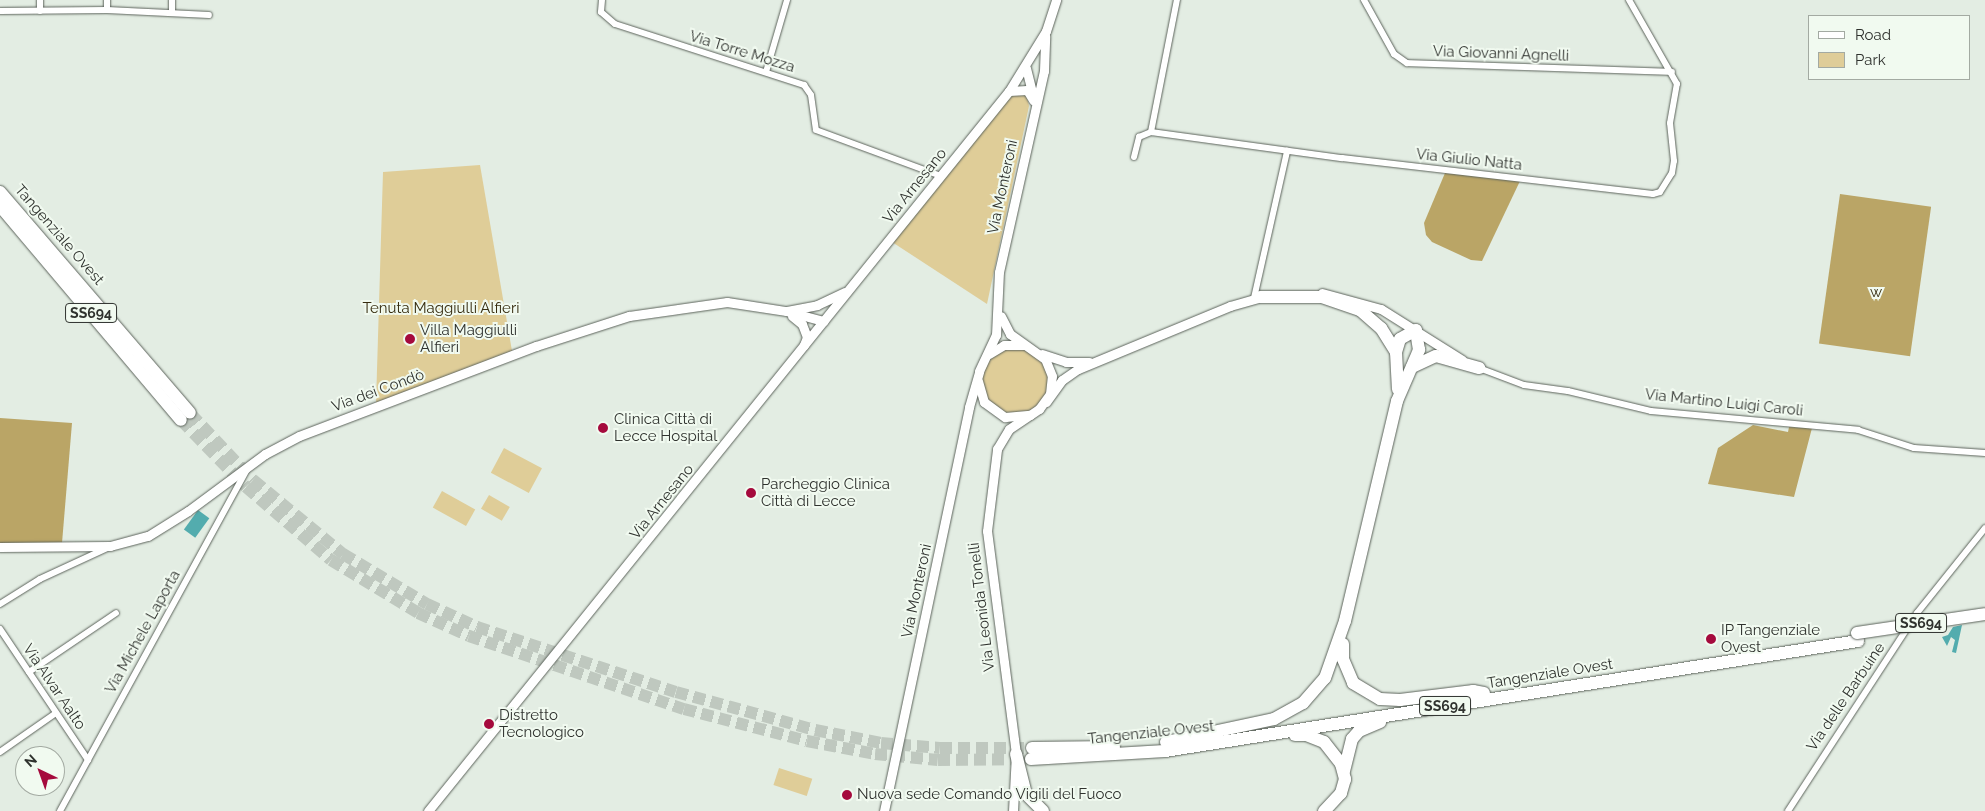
<!DOCTYPE html>
<meta charset="utf-8">
<style>
body{margin:0}
#map{position:relative;width:1985px;height:811px;overflow:hidden;background:#e3ede3;font-family:Raleway,sans-serif}
div>[style]{position:absolute}
.green>*{inset:0;background:#dfcd98;transform-origin:0 0}
.round{border-radius:50%}
.forest>*{inset:0;background:#baa566;transform-origin:0 0}
.water>*{inset:0;background:#53acae;transform-origin:0 0}
.highway-tunnel>*{height:12px;margin-top:-6px;transform-origin:0;background:repeating-linear-gradient(90deg,#bfc8bf 0 12px,transparent 0 18px)}
.roads{filter:drop-shadow(0 0 1px #5c635b) drop-shadow(0 0 1px #5c635b)}
.street>*{height:6px;margin:-3px;padding:0 3px;transform-origin:3px;border-radius:3px;background:#fff}
.secondary>*{height:9px;margin:-4.5px;padding:0 4.5px;transform-origin:4.5px;border-radius:4.5px;background:#fff}
.highway>*{height:12px;margin:-6px;padding:0 6px;transform-origin:6px;border-radius:6px;background:#fff}
.bridges{filter:drop-shadow(0 0 1px #5c635b) drop-shadow(0 0 1px #5c635b)}
.highway-bridge>*{height:12px;margin:-6px;padding:0 6px;transform-origin:6px;border-radius:6px;background:#fff}
.dots>*{width:14px;height:14px;translate:-50% -50%;box-sizing:border-box;border:2px solid #f1faf0;border-radius:50%}
span{translate:-50% -50%;white-space:nowrap;text-align:center;line-height:1.15;-webkit-text-stroke:4px #f1faf0;paint-order:stroke}
.shield-label span{padding:1px 4px;background:#f1faf0;border:1px solid;border-radius:4px;-webkit-text-stroke-width:0}
.shield-label{font-size:14px;color:#2f322e;font-weight:700}
.street-label{font-size:15px;color:#2f322e}
.park-label{font-size:15px;color:#362c0f}
.poi-label{font-size:15px;color:#2f322e}
.left{translate:0 -50%;text-align:left}
.legend{position:absolute;left:1808px;top:15px;width:162px;height:65px;box-sizing:border-box;background:#f1faf0;border:1px solid #a3aaa2;margin:0;padding:6px 9px;list-style:none;font-size:15px;color:#2f322e}
.legend li{display:flex;align-items:center;gap:10px;height:25px}
.legend b{width:25px;border:1px solid #a3aaa2}
.north{position:absolute;left:15px;top:746px;width:50px;height:50px;box-sizing:border-box;background:#f1faf0;border:1px solid #a3aaa2;border-radius:50%;rotate:318deg;font-size:14px;font-weight:700;line-height:20px;text-align:center;color:#2f322e}
.north::after{content:'';display:block;margin:auto;width:18px;height:22px;background:#a50a3d;clip-path:polygon(50% 0,100% 100%,50% 72%,0 100%)}
</style>
<div id="map">
<div class="green">
<i style="clip-path:polygon(1026px 93px,1029px 106px,987px 304px,892px 242px,1011px 94px)"></i>
<i style="clip-path:polygon(480px 165px,512px 351px,376px 403px,383px 172px)"></i>
<i class="round" style="left:982px;top:348px;width:66px;height:66px"></i>
<i style="left:504px;top:448px;width:43px;height:28px;rotate:28deg"></i>
<i style="left:442px;top:491px;width:38px;height:19px;rotate:29deg"></i>
<i style="left:489px;top:495px;width:24px;height:16px;rotate:30deg"></i>
<i style="left:779px;top:768px;width:35px;height:18px;rotate:18deg"></i>
</div>
<div class="forest">
<i style="clip-path:polygon(1445px 173px,1520px 181px,1482px 261px,1471px 260px,1432px 242px,1426px 235px,1424px 223px)"></i>
<i style="left:1840px;top:194px;width:92px;height:151px;rotate:8deg"></i>
<i style="clip-path:polygon(0 418px,72px 423px,62px 543px,0 544px)"></i>
<i style="clip-path:polygon(1753px 425px,1788px 432px,1789px 427px,1812px 428px,1794px 497px,1708px 484px,1718px 448px)"></i>
</div>
<div class="water">
<i style="left:198px;top:510px;width:14px;height:24px;rotate:36deg"></i>
<i style="clip-path:polygon(1962px 625px,1956px 653px,1952px 652px,1955px 640px,1951px 637px,1947px 646px,1942px 637px,1948px 635px,1953px 627px)"></i>
</div>
<div class="highway-tunnel">
<i style="left:190px;top:413px;width:92px;rotate:46.8deg"></i>
<i style="left:253px;top:480px;width:117px;rotate:39.4deg"></i>
<i style="left:343px;top:554px;width:98px;rotate:30.8deg"></i>
<i style="left:427px;top:604px;width:55px;rotate:24.7deg"></i>
<i style="left:477px;top:627px;width:209px;rotate:18.1deg"></i>
<i style="left:676px;top:692px;width:144px;rotate:15.3deg"></i>
<i style="left:815px;top:730px;width:67px;rotate:11.1deg"></i>
<i style="left:881px;top:743px;width:59px;rotate:4.8deg"></i>
<i style="left:940px;top:748px;width:92px"></i>
<i style="left:181px;top:420px;width:93px;rotate:45.9deg"></i>
<i style="left:246px;top:487px;width:112px;rotate:40.7deg"></i>
<i style="left:331px;top:560px;width:102px;rotate:31.3deg"></i>
<i style="left:418px;top:613px;width:56px;rotate:24.3deg"></i>
<i style="left:469px;top:636px;width:227px;rotate:18.8deg"></i>
<i style="left:684px;top:709px;width:127px;rotate:14.6deg"></i>
<i style="left:807px;top:741px;width:69px;rotate:10.8deg"></i>
<i style="left:875px;top:754px;width:63px;rotate:5.4deg"></i>
<i style="left:938px;top:760px;width:90px;rotate:-0.6deg"></i>
</div>
<div class="roads">
<div class="street">
<i style="left:602px;top:0;width:12px;rotate:95deg"></i>
<i style="left:601px;top:12px;width:18px;rotate:41deg"></i>
<i style="left:615px;top:24px;width:199px;rotate:17.9deg"></i>
<i style="left:804px;top:85px;width:12px;rotate:55deg"></i>
<i style="left:811px;top:95px;width:35px;rotate:82deg"></i>
<i style="left:816px;top:130px;width:133px;rotate:20.2deg"></i>
<i style="left:1364px;top:0;width:62px;rotate:60.9deg"></i>
<i style="left:1394px;top:54px;width:16px;rotate:35deg"></i>
<i style="left:1407px;top:63px;width:265px;rotate:1.9deg"></i>
<i style="left:107px;top:10px;width:10px;rotate:-90deg"></i>
<i style="left:0;top:11px;width:107px;rotate:-0.5deg"></i>
<i style="left:107px;top:10px;width:102px;rotate:2.8deg"></i>
<i style="left:40px;top:11px;width:11px;rotate:-90deg"></i>
<i style="left:172px;top:13px;width:13px;rotate:-90deg"></i>
<i style="left:766px;top:72px;width:75px;rotate:-73.7deg"></i>
<i style="left:1151px;top:132px;width:193px;rotate:7.8deg"></i>
<i style="left:1342px;top:158px;width:313px;rotate:6.6deg"></i>
<i style="left:1653px;top:194px;width:7px;rotate:-16deg"></i>
<i style="left:1660px;top:192px;width:22px;rotate:-58deg"></i>
<i style="left:1672px;top:173px;width:12px;rotate:-81deg"></i>
<i style="left:1674px;top:161px;width:38px;rotate:-96deg"></i>
<i style="left:1670px;top:123px;width:40px;rotate:-80deg"></i>
<i style="left:1677px;top:84px;width:97px;rotate:-119.7deg"></i>
<i style="left:1134px;top:157px;width:21px;rotate:-76deg"></i>
<i style="left:1139px;top:137px;width:13px;rotate:-23deg"></i>
<i style="left:1151px;top:132px;width:135px;rotate:-78.9deg"></i>
<i style="left:1254px;top:298px;width:151px;rotate:-77.3deg"></i>
<i style="left:1479px;top:368px;width:48px;rotate:20.7deg"></i>
<i style="left:1524px;top:385px;width:44px;rotate:7.8deg"></i>
<i style="left:1568px;top:391px;width:85px;rotate:13.5deg"></i>
<i style="left:1651px;top:411px;width:208px;rotate:5.2deg"></i>
<i style="left:1858px;top:430px;width:59px;rotate:17.8deg"></i>
<i style="left:1914px;top:448px;width:71px;rotate:4deg"></i>
<i style="left:0;top:604px;width:47px;rotate:-32deg"></i>
<i style="left:40px;top:579px;width:74px;rotate:-24.8deg"></i>
<i style="left:0;top:629px;width:158px;rotate:56.1deg"></i>
<i style="left:29px;top:672px;width:105px;rotate:-34.1deg"></i>
<i style="left:0;top:752px;width:68px;rotate:-34.9deg"></i>
<i style="left:60px;top:811px;width:391px;rotate:-61.3deg"></i>
<i style="left:1788px;top:811px;width:236px;rotate:-56.9deg"></i>
<i style="left:1917px;top:613px;width:109px;rotate:-51.3deg"></i>
</div>
<div class="secondary">
<i style="left:1026px;top:68px;width:34px;rotate:76deg"></i>
<i style="left:1009px;top:91px;width:18px;rotate:-3deg"></i>
<i style="left:1027px;top:90px;width:12px;rotate:59deg"></i>
<i style="left:1322px;top:293px;width:61px;rotate:15.2deg"></i>
<i style="left:1381px;top:309px;width:96px;rotate:32.2deg"></i>
<i style="left:787px;top:311px;width:31px;rotate:-11deg"></i>
<i style="left:817px;top:305px;width:31px;rotate:-25deg"></i>
<i style="left:792px;top:316px;width:13px;rotate:39deg"></i>
<i style="left:802px;top:324px;width:14px;rotate:69deg"></i>
<i style="left:807px;top:337px;width:9px;rotate:111deg"></i>
<i style="left:989px;top:354px;width:17px;rotate:-31deg"></i>
<i style="left:1004px;top:345px;width:20px"></i>
<i style="left:1042px;top:354px;width:25px;rotate:18deg"></i>
<i style="left:1066px;top:362px;width:23px"></i>
<i style="left:978px;top:381px;width:22px;rotate:74deg"></i>
<i style="left:984px;top:402px;width:26px;rotate:36deg"></i>
<i style="left:1005px;top:417px;width:25px;rotate:-5deg"></i>
<i style="left:1030px;top:415px;width:11px;rotate:-34deg"></i>
<i style="left:1039px;top:409px;width:19px;rotate:-54deg"></i>
<i style="left:1050px;top:394px;width:18px;rotate:-84deg"></i>
<i style="left:1052px;top:376px;width:18px;rotate:-112deg"></i>
<i style="left:1045px;top:359px;width:43px;rotate:-144.5deg"></i>
<i style="left:1010px;top:334px;width:20px;rotate:-117deg"></i>
<i style="left:1046px;top:402px;width:27px;rotate:-54deg"></i>
<i style="left:1062px;top:380px;width:19px;rotate:-35deg"></i>
<i style="left:1078px;top:369px;width:165px;rotate:-22.5deg"></i>
<i style="left:1230px;top:306px;width:36px;rotate:-16deg"></i>
<i style="left:0;top:547px;width:110px;rotate:-0.5deg"></i>
<i style="left:110px;top:546px;width:39px;rotate:-15deg"></i>
<i style="left:148px;top:536px;width:47px;rotate:-32deg"></i>
<i style="left:188px;top:511px;width:96px;rotate:-36.5deg"></i>
<i style="left:265px;top:454px;width:38px;rotate:-28deg"></i>
<i style="left:299px;top:436px;width:254px;rotate:-20.8deg"></i>
<i style="left:536px;top:346px;width:98px;rotate:-17.9deg"></i>
<i style="left:629px;top:316px;width:99px;rotate:-8.1deg"></i>
<i style="left:727px;top:302px;width:60px;rotate:8.7deg"></i>
<i style="left:786px;top:311px;width:39px;rotate:15deg"></i>
<i style="left:428px;top:811px;width:925px;rotate:-51.1deg"></i>
<i style="left:1009px;top:91px;width:70px;rotate:-58.3deg"></i>
<i style="left:1046px;top:31px;width:33px;rotate:-72deg"></i>
<i style="left:884px;top:811px;width:413px;rotate:-78.1deg"></i>
<i style="left:969px;top:407px;width:37px;rotate:-74deg"></i>
<i style="left:979px;top:371px;width:40px;rotate:-65deg"></i>
<i style="left:996px;top:335px;width:63px;rotate:-87.3deg"></i>
<i style="left:999px;top:272px;width:206px;rotate:-77.4deg"></i>
<i style="left:1044px;top:71px;width:35px;rotate:-88deg"></i>
<i style="left:1013px;top:811px;width:57px;rotate:-87deg"></i>
<i style="left:1016px;top:754px;width:225px;rotate:-97.4deg"></i>
<i style="left:987px;top:531px;width:83px;rotate:-83deg"></i>
<i style="left:997px;top:449px;width:23px;rotate:-59deg"></i>
<i style="left:1009px;top:429px;width:25px;rotate:-34deg"></i>
</div>
<div class="highway">
<i style="left:0;top:192px;width:291px;rotate:49.3deg"></i>
<i style="left:0;top:206px;width:280px;rotate:49.8deg"></i>
<i style="left:1260px;top:297px;width:62px"></i>
<i style="left:1322px;top:297px;width:40px;rotate:18.9deg"></i>
<i style="left:1360px;top:310px;width:28px;rotate:41deg"></i>
<i style="left:1381px;top:328px;width:28px;rotate:58deg"></i>
<i style="left:1396px;top:352px;width:37px;rotate:87deg"></i>
<i style="left:1412px;top:367px;width:26px;rotate:-25deg"></i>
<i style="left:1436px;top:356px;width:45px;rotate:15.6deg"></i>
<i style="left:1343px;top:644px;width:15px;rotate:90deg"></i>
<i style="left:1343px;top:659px;width:26px;rotate:67deg"></i>
<i style="left:1353px;top:683px;width:31px;rotate:31deg"></i>
<i style="left:1380px;top:699px;width:20px;rotate:3deg"></i>
<i style="left:1400px;top:700px;width:74px;rotate:-7deg"></i>
<i style="left:1473px;top:691px;width:11px;rotate:10deg"></i>
<i style="left:1295px;top:735px;width:11px"></i>
<i style="left:1306px;top:735px;width:19px;rotate:21deg"></i>
<i style="left:1324px;top:742px;width:28px;rotate:52deg"></i>
<i style="left:1341px;top:764px;width:16px;rotate:75deg"></i>
<i style="left:1345px;top:779px;width:15px;rotate:106deg"></i>
<i style="left:1341px;top:793px;width:25px;rotate:133deg"></i>
<i style="left:1166px;top:742px;width:110px;rotate:-12deg"></i>
<i style="left:1274px;top:719px;width:33px;rotate:-29deg"></i>
<i style="left:1303px;top:703px;width:33px;rotate:-49deg"></i>
<i style="left:1325px;top:678px;width:60px;rotate:-70.7deg"></i>
<i style="left:1345px;top:621px;width:226px;rotate:-76.7deg"></i>
<i style="left:1397px;top:401px;width:56px;rotate:-66.7deg"></i>
<i style="left:1419px;top:350px;width:20px;rotate:-99deg"></i>
<i style="left:1416px;top:330px;width:18px;rotate:151deg"></i>
<i style="left:1400px;top:339px;width:14px;rotate:107deg"></i>
<i style="left:1032px;top:748px;width:82px;rotate:-0.7deg"></i>
<i style="left:1016px;top:754px;width:41px;rotate:76deg"></i>
<i style="left:1026px;top:794px;width:24px;rotate:45deg"></i>
<i style="left:1031px;top:759px;width:134px;rotate:-3.4deg"></i>
<i style="left:1165px;top:751px;width:702px;rotate:-9.02deg"></i>
<i style="left:1344px;top:771px;width:33px;rotate:-76deg"></i>
<i style="left:1352px;top:739px;width:11px;rotate:-49deg"></i>
<i style="left:1359px;top:731px;width:23px;rotate:-23deg"></i>
</div>
</div>
<div class="bridges">
<div class="highway-bridge">
<i style="left:1857px;top:633px;width:129px;rotate:-8.4deg"></i>
</div>
</div>
<div class="dots">
<i style="left:410px;top:339px;background:#a50a3d"></i>
<i style="left:603px;top:428px;background:#a50a3d"></i>
<i style="left:751px;top:493px;background:#a50a3d"></i>
<i style="left:1711px;top:639px;background:#a50a3d"></i>
<i style="left:489px;top:724px;background:#a50a3d"></i>
<i style="left:847px;top:795px;background:#a50a3d"></i>
</div>
<div class="shield-label">
<span style="left:91px;top:313px">SS694</span>
<span style="left:1921px;top:623px">SS694</span>
<span style="left:1445px;top:706px">SS694</span>
</div>
<div class="street-label">
<span style="left:742px;top:52px;rotate:17deg">Via Torre Mozza</span>
<span style="left:1501px;top:54px;rotate:2deg">Via Giovanni Agnelli</span>
<span style="left:1469px;top:160px;rotate:6deg">Via Giulio Natta</span>
<span style="left:915px;top:186px;rotate:-51deg">Via Arnesano</span>
<span style="left:1003px;top:187px;rotate:-78deg">Via Monteroni</span>
<span style="left:59px;top:235px;rotate:49deg">Tangenziale Ovest</span>
<span style="left:378px;top:391px;rotate:-20deg">Via dei Condò</span>
<span style="left:1724px;top:403px;rotate:6deg">Via Martino Luigi Caroli</span>
<span style="left:662px;top:502px;rotate:-51deg">Via Arnesano</span>
<span style="left:917px;top:591px;rotate:-78deg">Via Monteroni</span>
<span style="left:982px;top:607px;rotate:-97deg">Via Leonida Tonelli</span>
<span style="left:143px;top:632px;rotate:-61deg">Via Michele Laporta</span>
<span style="left:1550px;top:674px;rotate:-9deg">Tangenziale Ovest</span>
<span style="left:54px;top:687px;rotate:56deg">Via Alvar Aalto</span>
<span style="left:1846px;top:697px;rotate:-56deg">Via delle Barbuine</span>
<span style="left:1151px;top:733px;rotate:-6deg">Tangenziale Ovest</span>
</div>
<div class="park-label">
<span style="left:1876px;top:293px">w</span>
<span style="left:441px;top:309px">Tenuta Maggiulli Alfieri</span>
</div>
<div class="poi-label">
<span class="left" style="left:420px;top:339px">Villa Maggiulli<br>Alfieri</span>
<span class="left" style="left:614px;top:428px">Clinica Città di<br>Lecce Hospital</span>
<span class="left" style="left:761px;top:493px">Parcheggio Clinica<br>Città di Lecce</span>
<span class="left" style="left:1721px;top:639px">IP Tangenziale<br>Ovest</span>
<span class="left" style="left:499px;top:724px">Distretto<br>Tecnologico</span>
<span class="left" style="left:857px;top:795px">Nuova sede Comando Vigili del Fuoco</span>
</div>
<ul class="legend">
<li><b style="height:6px;background:#fff"></b>Road</li>
<li><b style="height:14px;background:#dfcd98"></b>Park</li>
</ul>
<div class="north">N</div>
</div>
